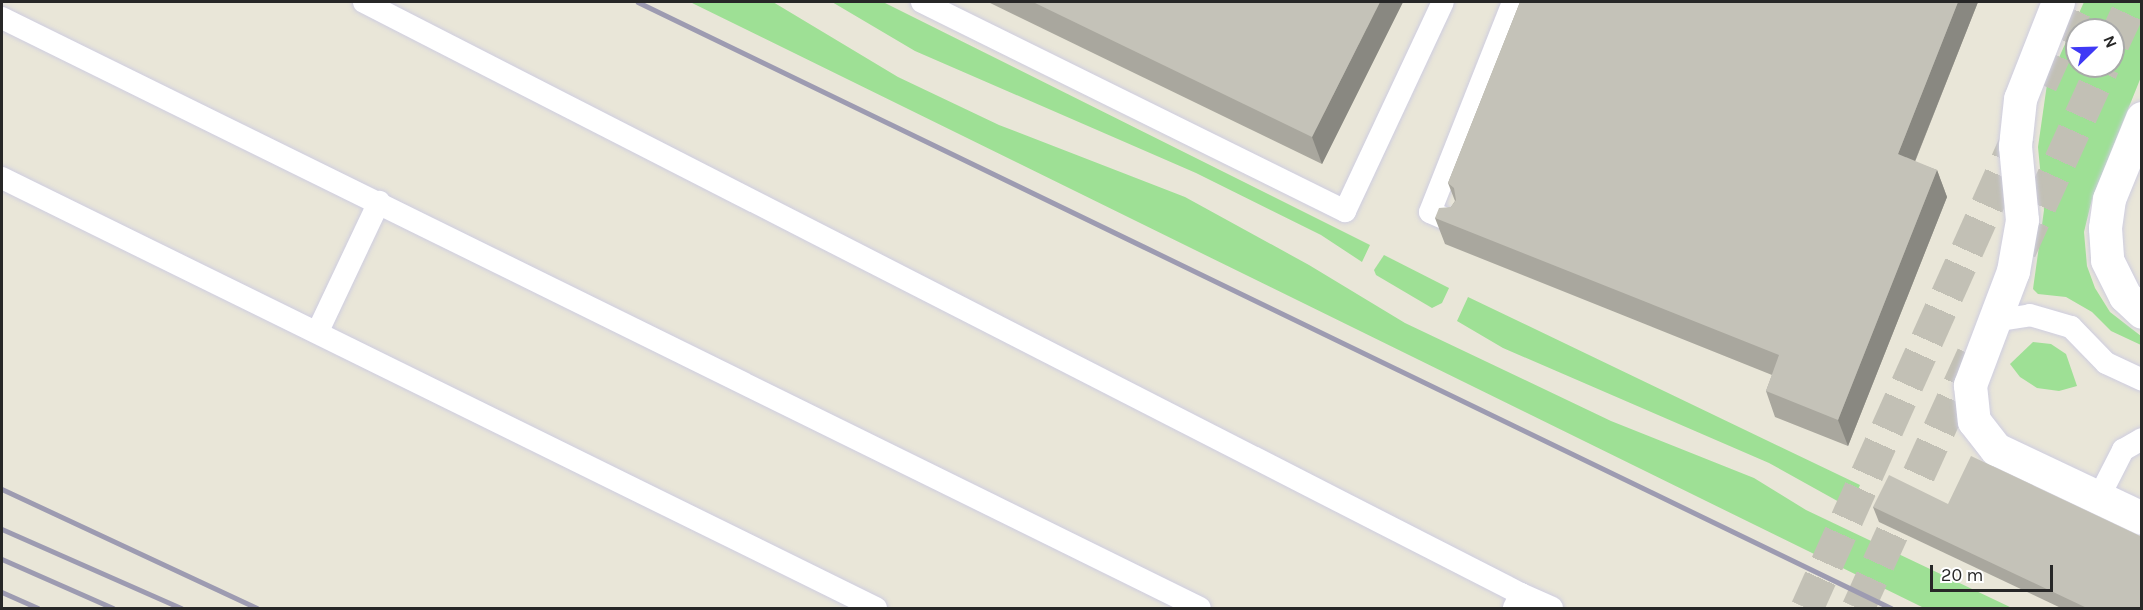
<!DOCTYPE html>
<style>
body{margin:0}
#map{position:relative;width:2143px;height:610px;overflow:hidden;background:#e9e6d8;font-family:Karla,sans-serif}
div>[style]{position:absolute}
.green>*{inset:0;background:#9ee095}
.street-tunnel>*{height:33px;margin-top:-16.5px;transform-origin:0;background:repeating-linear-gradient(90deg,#c2c0b5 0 33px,transparent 0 49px)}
.roads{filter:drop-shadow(0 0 2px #cecde0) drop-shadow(0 0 2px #cecde0)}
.lane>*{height:22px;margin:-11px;padding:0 11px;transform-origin:11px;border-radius:11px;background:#fff}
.street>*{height:33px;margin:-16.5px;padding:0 16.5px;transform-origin:16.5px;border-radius:16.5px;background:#fff}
.rail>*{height:4.5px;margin:-2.25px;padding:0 2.25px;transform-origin:2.25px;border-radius:2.25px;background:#9d9bb1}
.wall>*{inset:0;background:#a9a79e}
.shaded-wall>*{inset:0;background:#898881}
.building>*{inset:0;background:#c4c2b8}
span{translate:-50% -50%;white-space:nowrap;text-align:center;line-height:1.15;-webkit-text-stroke:4.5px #fff;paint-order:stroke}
.frame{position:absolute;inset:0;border:3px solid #272727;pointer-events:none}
.north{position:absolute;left:2065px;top:18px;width:60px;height:60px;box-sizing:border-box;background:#fff;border:2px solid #a9a9a9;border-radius:50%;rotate:67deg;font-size:16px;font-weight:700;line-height:24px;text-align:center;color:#272727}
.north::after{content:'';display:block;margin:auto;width:21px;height:27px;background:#3f39f5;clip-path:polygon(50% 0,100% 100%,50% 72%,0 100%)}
.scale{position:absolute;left:1930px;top:565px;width:123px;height:27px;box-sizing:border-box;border:3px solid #272727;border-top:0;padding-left:8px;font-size:18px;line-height:21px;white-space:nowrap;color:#272727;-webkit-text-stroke:4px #fff;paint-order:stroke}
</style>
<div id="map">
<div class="green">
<i style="clip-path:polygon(690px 2px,773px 2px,898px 77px,999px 125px,1185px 197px,1309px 265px,1405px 323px,1611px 421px,1754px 478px,1806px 510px,2012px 608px,1924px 608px)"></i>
<i style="clip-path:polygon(832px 2px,883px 2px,1370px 245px,1362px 262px,1321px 235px,1196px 173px,915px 51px)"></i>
<i style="clip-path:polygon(evenodd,2084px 2px,2141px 2px,2141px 77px,2092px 199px,2084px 232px,2087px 266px,2095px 288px,2110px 312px,2141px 336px,2141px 345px,2111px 331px,2092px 312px,2066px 297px,2038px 294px,2033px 289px,2044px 210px,2038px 147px,2047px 84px,2084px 2px,2077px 30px,2113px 30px,2113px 66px,2077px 66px,2077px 30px)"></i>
<i style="clip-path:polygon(1384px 255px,1449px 288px,1442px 303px,1432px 308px,1376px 275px,1374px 270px)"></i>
<i style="clip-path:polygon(1468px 297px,1860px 485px,1850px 508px,1769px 463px,1503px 348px,1457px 321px)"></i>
<i style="clip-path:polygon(2033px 342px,2051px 344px,2066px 354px,2077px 386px,2059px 391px,2037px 388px,2020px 377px,2010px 364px)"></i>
</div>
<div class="street-tunnel">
<i style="left:2113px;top:43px;width:45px;rotate:-65.1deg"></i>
<i style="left:2041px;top:84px;width:90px;rotate:-65.7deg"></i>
<i style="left:2020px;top:250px;width:202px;rotate:-65.7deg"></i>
<i style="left:1807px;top:608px;width:519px;rotate:-65.9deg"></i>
<i style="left:1858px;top:608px;width:278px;rotate:-65.6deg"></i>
</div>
<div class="roads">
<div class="lane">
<i style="left:364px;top:2px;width:1300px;rotate:27.1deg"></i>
<i style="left:1521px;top:594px;width:16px;rotate:117deg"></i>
<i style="left:922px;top:2px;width:472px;rotate:26.3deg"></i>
<i style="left:1345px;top:211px;width:231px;rotate:-64.9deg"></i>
<i style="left:2px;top:18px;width:1335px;rotate:26.22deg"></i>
<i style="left:2px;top:178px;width:974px;rotate:26.2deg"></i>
<i style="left:1453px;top:222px;width:25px;rotate:-157deg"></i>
<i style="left:1430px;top:212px;width:226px;rotate:-68.4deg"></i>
<i style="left:1994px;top:321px;width:36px;rotate:-9deg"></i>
<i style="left:2030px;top:315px;width:43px;rotate:16.3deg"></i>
<i style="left:2071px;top:327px;width:50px;rotate:45.8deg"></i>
<i style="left:2106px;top:363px;width:40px;rotate:25deg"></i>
<i style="left:318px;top:331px;width:143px;rotate:-64.7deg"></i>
<i style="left:2099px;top:497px;width:53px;rotate:-62.9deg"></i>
<i style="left:2123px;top:450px;width:22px;rotate:-30deg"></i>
<i style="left:1521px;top:594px;width:34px;rotate:24deg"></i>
</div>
<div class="street">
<i style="left:2058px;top:2px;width:104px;rotate:111.4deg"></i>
<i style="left:2020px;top:99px;width:47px;rotate:96.1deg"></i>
<i style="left:2015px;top:146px;width:74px;rotate:84.6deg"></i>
<i style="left:2022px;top:220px;width:52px;rotate:100deg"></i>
<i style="left:2013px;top:271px;width:122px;rotate:110.7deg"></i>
<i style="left:1970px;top:385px;width:36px;rotate:84deg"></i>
<i style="left:1974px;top:421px;width:36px;rotate:52deg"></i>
<i style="left:1996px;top:449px;width:161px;rotate:25.3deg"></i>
<i style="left:2142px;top:118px;width:87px;rotate:112.2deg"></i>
<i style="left:2109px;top:199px;width:29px;rotate:98deg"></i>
<i style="left:2105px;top:228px;width:32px;rotate:86deg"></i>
<i style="left:2107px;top:260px;width:40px;rotate:63.4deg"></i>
<i style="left:2125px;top:296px;width:23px;rotate:43deg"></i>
</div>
</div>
<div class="rail">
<i style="left:638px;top:2px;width:1392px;rotate:25.81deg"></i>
<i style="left:2px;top:489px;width:281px;rotate:25deg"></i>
<i style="left:2px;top:529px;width:196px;rotate:23.8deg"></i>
<i style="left:2px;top:559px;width:121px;rotate:23.8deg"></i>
<i style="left:2px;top:592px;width:39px;rotate:24deg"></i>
</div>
<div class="wall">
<i style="clip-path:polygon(988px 2px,1403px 2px,1322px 164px)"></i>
<i style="clip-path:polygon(1520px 2px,1978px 2px,1915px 162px,1937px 170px,1947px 197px,1848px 446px,1775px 417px,1766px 391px,1772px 375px,1445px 244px,1435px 218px,1451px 207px,1455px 201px,1448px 183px)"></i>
<i style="clip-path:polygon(1948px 504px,2142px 609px,2063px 609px,1879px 522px,1873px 507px)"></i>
</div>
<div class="shaded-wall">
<i style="clip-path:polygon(1380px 2px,1403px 2px,1322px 164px,1312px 137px)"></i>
<i style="clip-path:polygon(1958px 2px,1978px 2px,1907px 181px,1898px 154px)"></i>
<i style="clip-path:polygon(1937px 170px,1947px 197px,1848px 446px,1838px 420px)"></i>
</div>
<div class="building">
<i style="clip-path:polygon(1033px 2px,1380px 2px,1312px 137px)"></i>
<i style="clip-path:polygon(1520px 2px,1958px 2px,1898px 154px,1937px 170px,1838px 420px,1766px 391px,1779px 355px,1435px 218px,1439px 208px,1451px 207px,1456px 200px,1454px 188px,1448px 183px)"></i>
<i style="clip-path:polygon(1971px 456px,2142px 537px,2142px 609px,2089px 609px,1873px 507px,1889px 475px,1948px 504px)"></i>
</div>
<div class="frame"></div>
<div class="north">N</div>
<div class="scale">20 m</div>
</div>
